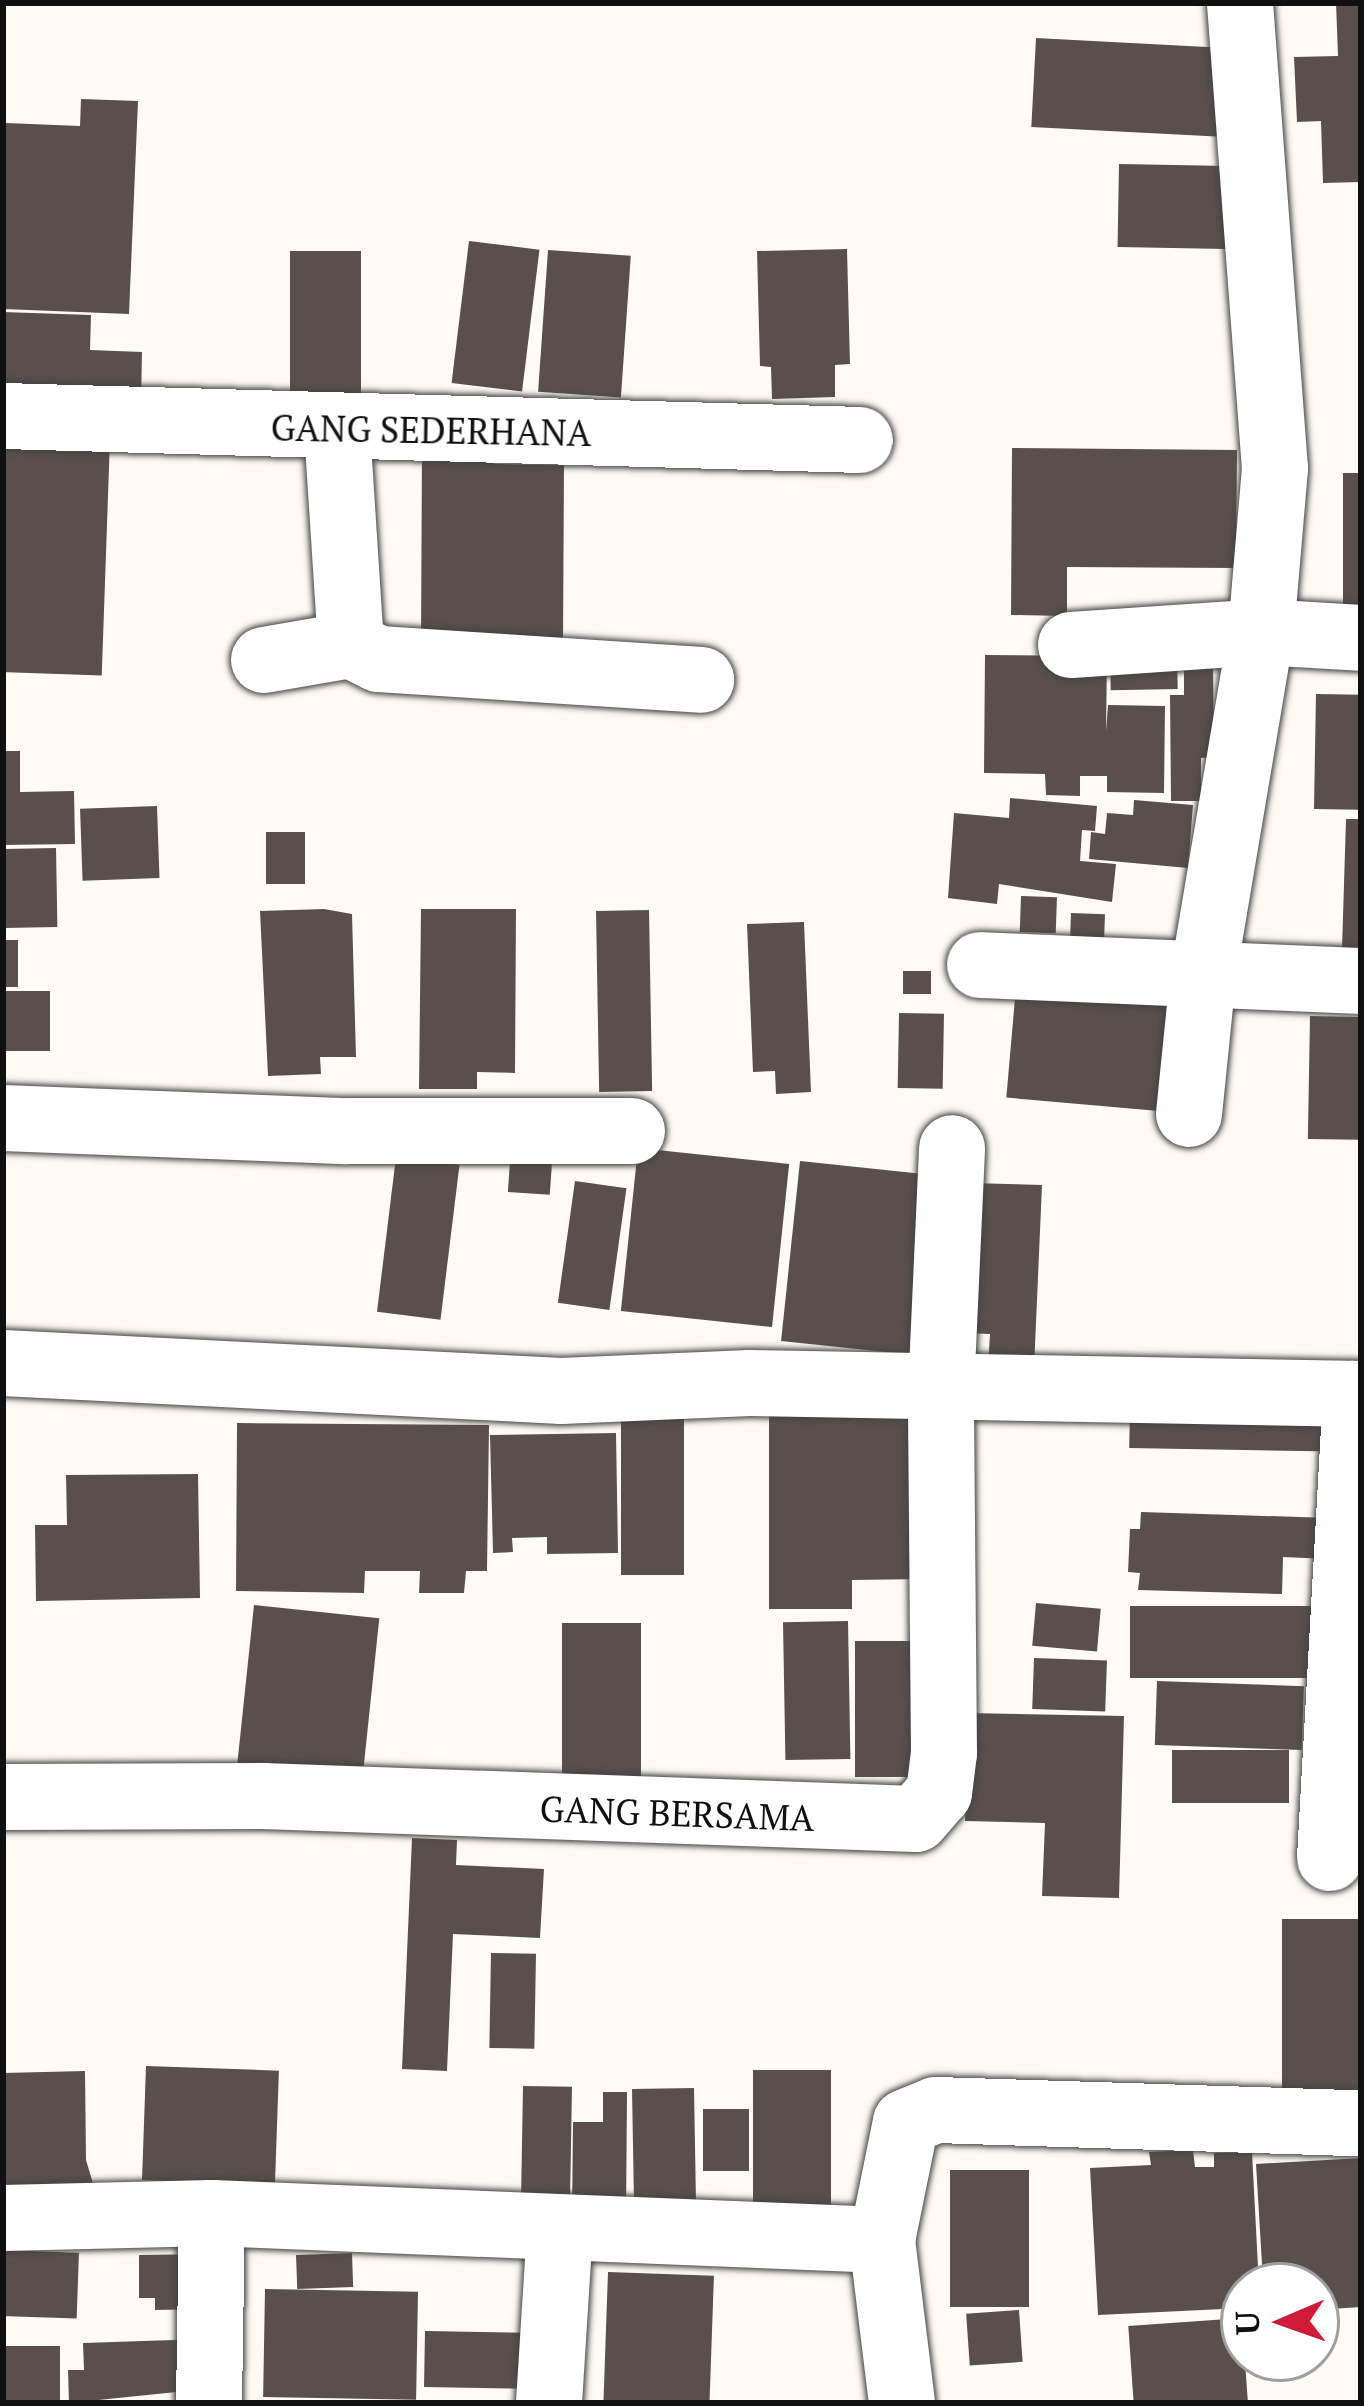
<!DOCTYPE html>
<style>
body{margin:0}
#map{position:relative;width:1364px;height:2406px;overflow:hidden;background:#fffbf4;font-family:"PT Serif",serif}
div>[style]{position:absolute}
.building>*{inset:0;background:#5a4f4c;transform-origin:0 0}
.roads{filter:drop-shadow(0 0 3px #434343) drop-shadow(0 0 3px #434343)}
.minor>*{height:66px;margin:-33px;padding:0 33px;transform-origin:33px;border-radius:33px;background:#fff}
span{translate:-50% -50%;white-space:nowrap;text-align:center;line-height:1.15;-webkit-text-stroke:12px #fff;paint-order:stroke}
.street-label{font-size:36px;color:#101010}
.frame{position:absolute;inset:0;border:6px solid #101010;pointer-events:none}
.north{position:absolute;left:1220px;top:2262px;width:120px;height:120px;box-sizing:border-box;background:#fff;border:3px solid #9f9f9f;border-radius:50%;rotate:268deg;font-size:33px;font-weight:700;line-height:48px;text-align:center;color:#101010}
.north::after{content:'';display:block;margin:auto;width:42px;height:54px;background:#cf1a38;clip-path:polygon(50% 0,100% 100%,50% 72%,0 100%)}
</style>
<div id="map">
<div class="building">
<i style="clip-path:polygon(1336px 3px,1361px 3px,1361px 182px,1323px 183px,1321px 121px,1297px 122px,1294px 57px,1338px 56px)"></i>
<i style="left:1036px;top:38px;width:190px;height:89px;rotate:3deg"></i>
<i style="clip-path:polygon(81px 99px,138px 101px,129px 314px,3px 309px,6px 123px,80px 126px)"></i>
<i style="left:1119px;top:164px;width:109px;height:83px;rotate:1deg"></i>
<i style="left:469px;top:241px;width:71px;height:143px;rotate:7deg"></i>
<i style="clip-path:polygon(847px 249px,850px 364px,835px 365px,835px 397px,772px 399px,771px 367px,760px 366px,757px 251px)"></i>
<i style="left:548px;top:250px;width:83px;height:142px;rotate:4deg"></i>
<i style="left:290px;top:251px;width:71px;height:161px"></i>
<i style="clip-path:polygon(3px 312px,91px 315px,90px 350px,142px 352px,141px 406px,3px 402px)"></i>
<i style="left:3px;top:437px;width:107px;height:235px;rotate:2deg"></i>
<i style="clip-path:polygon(422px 448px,493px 449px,494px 464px,564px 465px,563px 645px,421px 644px)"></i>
<i style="clip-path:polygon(1012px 448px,1237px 450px,1236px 568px,1067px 567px,1067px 616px,1011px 615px)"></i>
<i style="left:1343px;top:473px;width:18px;height:134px"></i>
<i style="left:1177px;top:648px;width:41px;height:67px;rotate:89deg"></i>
<i style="clip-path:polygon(985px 655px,1107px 656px,1106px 731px,1108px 705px,1165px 706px,1164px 793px,1107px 792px,1107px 776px,1080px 776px,1080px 796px,1046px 795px,1045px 774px,984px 773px)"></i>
<i style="clip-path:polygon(1184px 660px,1213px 660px,1214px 757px,1201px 758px,1201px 801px,1171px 801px,1170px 695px,1184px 695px)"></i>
<i style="left:1316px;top:694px;width:45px;height:115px;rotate:1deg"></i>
<i style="clip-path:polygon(3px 751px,20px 751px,20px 792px,74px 791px,75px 844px,3px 845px)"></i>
<i style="clip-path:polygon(1010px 798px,1097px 806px,1095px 831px,1082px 830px,1080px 861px,1116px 864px,1112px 902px,999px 884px,997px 904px,948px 898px,954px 813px,1009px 818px)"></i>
<i style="clip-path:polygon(1134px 800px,1193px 805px,1188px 868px,1089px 859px,1091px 832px,1105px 834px,1107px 813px,1133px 815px)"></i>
<i style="left:157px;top:806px;width:72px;height:77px;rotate:88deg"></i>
<i style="clip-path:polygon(1346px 819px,1361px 819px,1361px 949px,1342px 949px)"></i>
<i style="left:266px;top:832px;width:39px;height:52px"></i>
<i style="left:56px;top:848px;width:79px;height:53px;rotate:89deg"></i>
<i style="left:1021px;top:896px;width:36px;height:36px;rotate:2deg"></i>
<i style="clip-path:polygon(324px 909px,352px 914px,356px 1057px,320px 1057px,321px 1074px,268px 1076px,260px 911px)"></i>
<i style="clip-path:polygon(421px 909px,516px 909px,515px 1073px,477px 1072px,477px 1089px,419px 1089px)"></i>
<i style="left:649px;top:910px;width:181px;height:53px;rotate:89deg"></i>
<i style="left:1071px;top:913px;width:34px;height:31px;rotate:2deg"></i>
<i style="clip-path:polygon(804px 922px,811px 1092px,776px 1094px,775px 1071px,753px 1072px,747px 924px)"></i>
<i style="left:3px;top:940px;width:15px;height:47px"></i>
<i style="left:903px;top:971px;width:28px;height:23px"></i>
<i style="left:1016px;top:987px;width:153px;height:111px;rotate:5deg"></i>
<i style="left:3px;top:991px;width:47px;height:60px"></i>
<i style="left:899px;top:1013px;width:45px;height:75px;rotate:1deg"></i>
<i style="left:1310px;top:1016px;width:51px;height:123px;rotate:1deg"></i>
<i style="left:511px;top:1147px;width:42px;height:45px;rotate:4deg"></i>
<i style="left:638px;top:1148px;width:152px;height:164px;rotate:6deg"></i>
<i style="left:396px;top:1157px;width:64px;height:156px;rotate:7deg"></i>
<i style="left:800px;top:1161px;width:131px;height:181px;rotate:6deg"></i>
<i style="left:575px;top:1181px;width:52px;height:123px;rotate:8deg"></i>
<i style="clip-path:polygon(969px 1183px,1042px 1185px,1034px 1369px,988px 1366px,990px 1334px,963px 1333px)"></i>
<i style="clip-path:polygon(769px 1398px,927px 1414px,927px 1579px,852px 1580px,852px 1609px,769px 1609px)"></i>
<i style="left:1130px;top:1403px;width:203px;height:45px;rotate:1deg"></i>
<i style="left:684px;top:1407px;width:168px;height:63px;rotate:90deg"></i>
<i style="clip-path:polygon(237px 1423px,489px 1425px,487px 1571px,466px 1571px,464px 1593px,419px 1593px,420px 1571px,365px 1571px,364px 1593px,236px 1591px)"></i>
<i style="clip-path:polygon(616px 1433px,618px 1553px,547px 1554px,547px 1537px,512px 1538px,513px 1552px,493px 1553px,490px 1435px)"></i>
<i style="clip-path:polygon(198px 1474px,200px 1598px,36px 1601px,35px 1525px,67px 1525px,66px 1475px)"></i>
<i style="clip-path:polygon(1141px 1512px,1330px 1518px,1328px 1559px,1283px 1557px,1282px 1594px,1138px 1590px,1140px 1573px,1128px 1572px,1130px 1529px,1140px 1529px)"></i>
<i style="left:1036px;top:1603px;width:65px;height:43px;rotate:5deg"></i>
<i style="left:254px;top:1605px;width:126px;height:173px;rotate:6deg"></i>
<i style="left:1130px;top:1606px;width:189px;height:72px"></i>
<i style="left:848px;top:1621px;width:138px;height:65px;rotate:89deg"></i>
<i style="left:562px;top:1623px;width:79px;height:172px"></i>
<i style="left:855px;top:1641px;width:63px;height:136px"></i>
<i style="left:1034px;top:1658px;width:73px;height:51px;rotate:2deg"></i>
<i style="left:1157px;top:1681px;width:147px;height:64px;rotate:2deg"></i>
<i style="clip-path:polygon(967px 1713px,1124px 1716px,1119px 1898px,1042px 1896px,1045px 1823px,965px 1821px)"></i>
<i style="left:1172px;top:1750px;width:117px;height:53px"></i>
<i style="clip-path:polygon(412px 1838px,457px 1840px,456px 1865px,544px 1869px,540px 1938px,453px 1934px,447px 2071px,402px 2069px)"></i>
<i style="left:1361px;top:1919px;width:175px;height:79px;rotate:90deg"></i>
<i style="left:491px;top:1953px;width:45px;height:95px;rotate:1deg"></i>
<i style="left:146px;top:2066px;width:133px;height:114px;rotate:2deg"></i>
<i style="left:753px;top:2070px;width:78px;height:157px"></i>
<i style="clip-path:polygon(85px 2071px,86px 2160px,101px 2210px,3px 2211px,3px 2073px)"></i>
<i style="left:523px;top:2086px;width:49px;height:111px;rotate:1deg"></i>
<i style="left:694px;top:2088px;width:118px;height:62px;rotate:89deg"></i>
<i style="clip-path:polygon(603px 2092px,627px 2092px,626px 2217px,572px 2217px,573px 2122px,603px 2122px)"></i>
<i style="left:703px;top:2109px;width:46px;height:62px"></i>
<i style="clip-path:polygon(1193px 2150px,1195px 2167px,1214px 2167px,1214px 2153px,1252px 2152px,1259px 2286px,1244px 2286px,1244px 2308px,1098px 2315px,1090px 2168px,1151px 2165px,1149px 2152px)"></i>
<i style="clip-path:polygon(1361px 2158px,1361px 2307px,1316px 2310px,1311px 2279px,1263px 2281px,1256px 2164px)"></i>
<i style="left:950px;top:2170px;width:79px;height:137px"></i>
<i style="left:3px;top:2250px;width:76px;height:66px;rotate:2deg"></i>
<i style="left:352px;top:2253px;width:34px;height:56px;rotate:88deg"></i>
<i style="clip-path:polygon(205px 2254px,206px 2309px,155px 2310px,155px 2298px,139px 2298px,139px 2255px)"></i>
<i style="left:608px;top:2272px;width:106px;height:128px;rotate:2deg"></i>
<i style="left:265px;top:2289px;width:153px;height:108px;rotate:1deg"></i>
<i style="left:1019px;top:2310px;width:52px;height:53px;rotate:86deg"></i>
<i style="left:1242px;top:2318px;width:85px;height:114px;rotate:86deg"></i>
<i style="left:425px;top:2331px;width:116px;height:56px;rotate:1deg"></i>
<i style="clip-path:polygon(204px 2339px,206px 2389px,69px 2403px,68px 2370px,84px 2370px,83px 2343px)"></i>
<i style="left:3px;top:2346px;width:57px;height:57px"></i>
</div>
<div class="roads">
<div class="minor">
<i style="left:3px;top:416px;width:857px;rotate:1.6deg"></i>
<i style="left:337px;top:429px;width:216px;rotate:86.3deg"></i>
<i style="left:1071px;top:645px;width:190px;rotate:-3.9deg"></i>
<i style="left:1261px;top:632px;width:100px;rotate:3.4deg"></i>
<i style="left:264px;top:660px;width:88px;rotate:-9.8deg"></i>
<i style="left:351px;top:645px;width:31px;rotate:27deg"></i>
<i style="left:379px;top:659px;width:323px;rotate:3.7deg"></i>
<i style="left:980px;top:965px;width:381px;rotate:2.4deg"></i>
<i style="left:1189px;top:1114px;width:139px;rotate:-84.2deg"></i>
<i style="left:1203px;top:976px;width:349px;rotate:-80.4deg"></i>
<i style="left:1261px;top:632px;width:164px;rotate:-85.1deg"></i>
<i style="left:1275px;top:469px;width:467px;rotate:-94.3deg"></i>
<i style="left:3px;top:1118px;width:344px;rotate:2.2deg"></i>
<i style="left:347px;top:1131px;width:285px"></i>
<i style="left:3px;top:1363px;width:559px;rotate:2.87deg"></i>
<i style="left:561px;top:1391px;width:189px;rotate:-2.4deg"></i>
<i style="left:750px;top:1383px;width:611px;rotate:1.03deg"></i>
<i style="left:3px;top:1797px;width:260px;rotate:-0.2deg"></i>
<i style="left:263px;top:1796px;width:653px;rotate:2.02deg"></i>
<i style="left:916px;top:1819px;width:35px;rotate:-49deg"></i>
<i style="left:939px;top:1793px;width:40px;rotate:-82.9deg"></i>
<i style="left:944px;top:1753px;width:361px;rotate:-90.5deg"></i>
<i style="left:941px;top:1392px;width:244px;rotate:-87.4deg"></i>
<i style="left:1330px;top:1858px;width:465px;rotate:-86.8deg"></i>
<i style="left:3px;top:2218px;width:209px;rotate:-1.4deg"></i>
<i style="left:212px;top:2213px;width:671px;rotate:2.31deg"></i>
<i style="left:209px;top:2403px;width:190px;rotate:-89.1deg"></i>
<i style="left:549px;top:2403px;width:176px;rotate:-86.4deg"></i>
<i style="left:902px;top:2403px;width:164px;rotate:-97deg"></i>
<i style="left:882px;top:2240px;width:120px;rotate:-78.5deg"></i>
<i style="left:906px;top:2122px;width:32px;rotate:-22deg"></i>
<i style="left:936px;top:2110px;width:425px;rotate:1.8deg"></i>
</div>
</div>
<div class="street-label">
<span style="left:431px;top:430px;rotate:1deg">GANG SEDERHANA</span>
<span style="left:677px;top:1813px;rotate:2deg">GANG BERSAMA</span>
</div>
<div class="frame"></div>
<div class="north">U</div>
</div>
